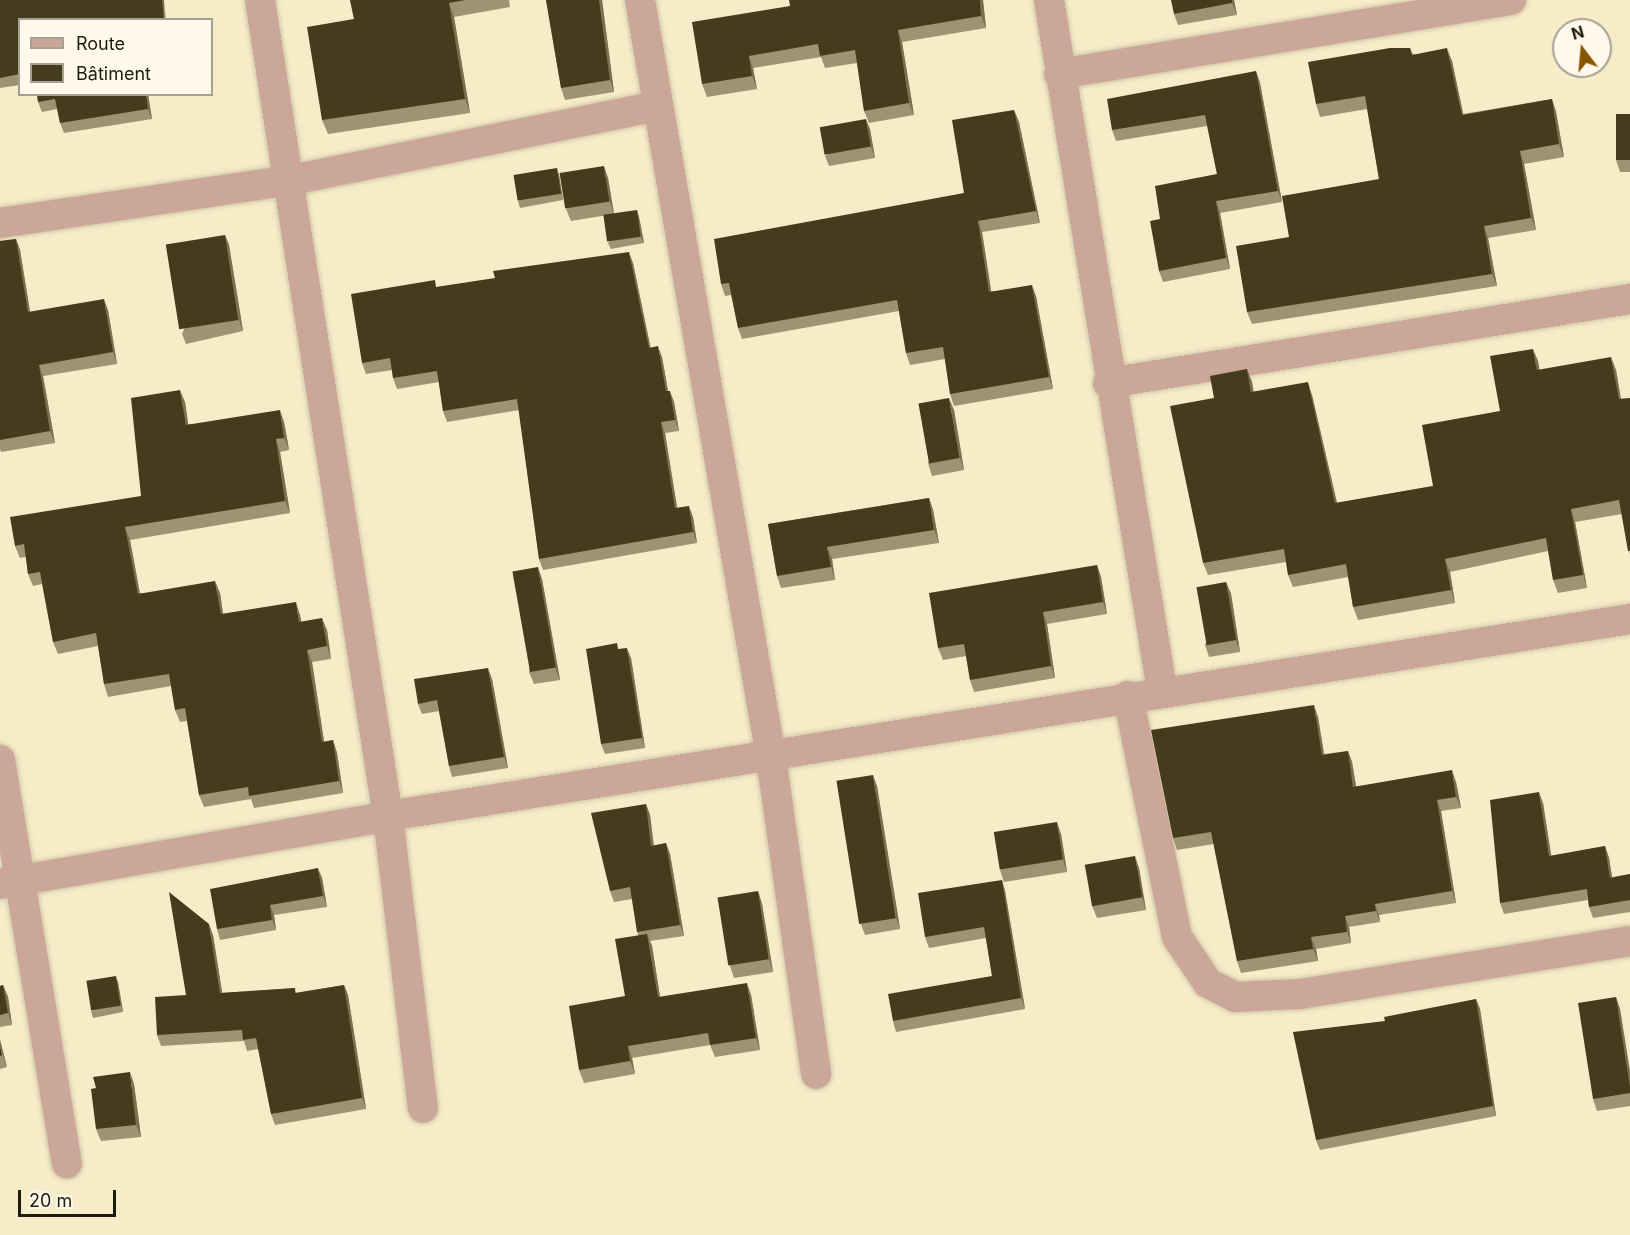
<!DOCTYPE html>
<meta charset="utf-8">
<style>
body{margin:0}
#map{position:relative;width:1630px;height:1235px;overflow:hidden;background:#f7ecc8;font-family:Inter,sans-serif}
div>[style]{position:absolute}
.roads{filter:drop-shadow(0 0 2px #d0c6a7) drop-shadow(0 0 2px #d0c6a7)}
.street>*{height:30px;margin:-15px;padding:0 15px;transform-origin:15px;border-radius:15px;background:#caa799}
.wall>*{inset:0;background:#9e9472}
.shaded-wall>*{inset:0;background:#7a7150;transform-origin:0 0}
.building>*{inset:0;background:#453c1d;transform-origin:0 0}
span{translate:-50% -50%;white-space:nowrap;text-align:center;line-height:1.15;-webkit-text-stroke:6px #fef9eb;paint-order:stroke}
.legend{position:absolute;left:18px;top:18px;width:195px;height:78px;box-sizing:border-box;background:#fef9eb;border:2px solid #a5a093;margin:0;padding:8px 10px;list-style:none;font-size:18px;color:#1f1b0e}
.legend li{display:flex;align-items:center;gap:12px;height:30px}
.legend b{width:30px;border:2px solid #a5a093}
.north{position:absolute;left:1552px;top:18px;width:60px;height:60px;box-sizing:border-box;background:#fef9eb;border:2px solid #a5a093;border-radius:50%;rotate:344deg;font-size:16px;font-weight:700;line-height:24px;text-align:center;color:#1f1b0e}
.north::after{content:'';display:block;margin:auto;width:21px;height:27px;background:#895600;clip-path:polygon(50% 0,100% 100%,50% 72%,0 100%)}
.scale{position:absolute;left:18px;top:1190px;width:98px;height:27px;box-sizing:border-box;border:3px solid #1f1b0e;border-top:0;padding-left:8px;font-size:18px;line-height:21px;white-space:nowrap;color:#1f1b0e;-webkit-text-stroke:4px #fef9eb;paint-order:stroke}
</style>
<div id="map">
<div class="roads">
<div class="street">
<i style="left:260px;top:0;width:826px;rotate:81.09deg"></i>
<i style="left:388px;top:816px;width:294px;rotate:83.2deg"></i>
<i style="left:640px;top:0;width:768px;rotate:80.18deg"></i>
<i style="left:771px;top:757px;width:320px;rotate:81.9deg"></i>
<i style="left:1049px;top:0;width:699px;rotate:80.7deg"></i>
<i style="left:1059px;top:74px;width:458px;rotate:-9.3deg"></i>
<i style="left:0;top:223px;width:294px;rotate:-8.4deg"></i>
<i style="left:291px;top:180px;width:373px;rotate:-11.4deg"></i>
<i style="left:1108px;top:383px;width:529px;rotate:-9.14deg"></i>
<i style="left:1128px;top:696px;width:246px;rotate:78.5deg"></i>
<i style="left:1177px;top:937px;width:55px;rotate:56deg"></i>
<i style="left:1208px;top:983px;width:30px;rotate:27deg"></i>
<i style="left:1235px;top:997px;width:65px;rotate:-2.6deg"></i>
<i style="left:1300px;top:994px;width:334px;rotate:-9.1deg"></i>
<i style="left:0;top:760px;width:409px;rotate:80.6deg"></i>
<i style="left:0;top:884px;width:394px;rotate:-9.9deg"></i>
<i style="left:388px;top:816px;width:1258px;rotate:-9.01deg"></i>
</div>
</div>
<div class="wall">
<i style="clip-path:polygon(0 0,164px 0,166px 20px,20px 20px,20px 85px,0 88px)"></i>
<i style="clip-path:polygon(350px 0,509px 0,510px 7px,454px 17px,470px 113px,328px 134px,322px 120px,354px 19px)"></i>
<i style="clip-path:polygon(546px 0,602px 0,614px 92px,565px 100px,561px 88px)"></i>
<i style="clip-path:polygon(983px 0,986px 28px,902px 42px,914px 115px,869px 123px,864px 111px,857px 63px,825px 68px,821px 57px,753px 68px,757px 89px,707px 97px,702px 84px,790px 6px)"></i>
<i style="clip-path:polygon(1234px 0,1237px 15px,1178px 25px,1174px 14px)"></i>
<i style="clip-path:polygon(1410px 48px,1413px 54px,1452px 61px,1463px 114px,1552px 99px,1556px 112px,1564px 157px,1524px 164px,1536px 230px,1488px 238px,1497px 286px,1252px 324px,1247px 312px,1289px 237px,1379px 179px,1367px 109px,1320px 117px,1316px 104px)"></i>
<i style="clip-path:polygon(1256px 71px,1260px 83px,1282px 202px,1220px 213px,1230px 269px,1163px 282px,1159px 271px,1160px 219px,1217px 174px,1207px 126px,1116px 141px,1112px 130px)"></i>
<i style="clip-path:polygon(37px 94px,148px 94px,152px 119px,64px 133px,60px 123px,57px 109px,42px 112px,38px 102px)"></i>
<i style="clip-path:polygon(1014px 110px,1019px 122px,1040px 223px,982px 232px,991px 291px,1036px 296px,1053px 389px,954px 406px,950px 394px,945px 359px,910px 365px,906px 353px,899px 311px,742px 339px,738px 328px,731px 295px,725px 296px,721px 284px,964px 193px)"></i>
<i style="clip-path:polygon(1630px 114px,1630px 172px,1620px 172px,1616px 160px)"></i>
<i style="clip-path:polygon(870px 129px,875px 158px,829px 166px,825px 156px)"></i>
<i style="clip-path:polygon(559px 175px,563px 200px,520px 208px,518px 201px)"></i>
<i style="clip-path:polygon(608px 178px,614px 214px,571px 221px,566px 209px)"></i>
<i style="clip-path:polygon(637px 210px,639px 217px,644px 243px,611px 249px,608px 243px)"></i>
<i style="clip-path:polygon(225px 235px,229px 245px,243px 331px,186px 344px,182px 334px)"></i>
<i style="clip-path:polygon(16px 239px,20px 250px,30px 312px,108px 310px,117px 364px,43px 376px,55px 443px,1px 452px,0 449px,0 241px)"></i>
<i style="clip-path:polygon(633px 263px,650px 347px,662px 357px,668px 391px,674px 402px,679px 431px,665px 433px,677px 508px,693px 517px,697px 543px,543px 570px,539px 559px,519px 410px,447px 422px,443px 411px,439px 382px,397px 389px,393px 378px,392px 370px,366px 374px,362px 363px,438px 287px)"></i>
<i style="clip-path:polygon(1538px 361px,1539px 370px,1616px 370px,1621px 399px,1630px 398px,1630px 555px,1622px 514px,1575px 522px,1587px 588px,1558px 593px,1553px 580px,1548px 551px,1450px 572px,1455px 603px,1358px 620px,1353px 607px,1348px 577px,1293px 587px,1288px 575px,1286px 562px,1208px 575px,1203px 563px,1214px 398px,1247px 369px,1252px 382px,1253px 392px,1312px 395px,1337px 503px,1433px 486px,1500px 411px)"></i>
<i style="clip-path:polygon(185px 402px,188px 424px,284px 422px,289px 450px,280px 452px,290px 513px,130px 540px,140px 593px,220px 593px,223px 614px,300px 615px,301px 622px,327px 630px,331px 659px,312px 662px,324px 742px,333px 740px,337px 753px,343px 793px,254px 808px,251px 799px,204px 807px,199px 795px,187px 721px,180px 722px,175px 710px,171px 686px,108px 697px,104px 684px,98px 646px,58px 654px,53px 642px,42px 584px,33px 586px,28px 574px,26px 557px,20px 558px,15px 546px,141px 496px)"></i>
<i style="clip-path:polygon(954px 410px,964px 470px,932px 476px,928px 463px)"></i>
<i style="clip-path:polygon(929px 498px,933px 510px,939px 543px,832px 559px,835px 580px,781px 588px,777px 576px,768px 524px)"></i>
<i style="clip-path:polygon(1097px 565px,1101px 577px,1107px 614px,1047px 624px,1055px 678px,974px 692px,970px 680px,966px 656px,943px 660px,938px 648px)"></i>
<i style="clip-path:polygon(542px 579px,560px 680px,534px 684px,529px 672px)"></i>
<i style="clip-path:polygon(1226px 582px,1231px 594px,1240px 652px,1209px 657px,1205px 645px)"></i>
<i style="clip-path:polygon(619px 649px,631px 658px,645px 748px,605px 754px,601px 744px)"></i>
<i style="clip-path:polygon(492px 679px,508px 768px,452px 777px,449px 766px,439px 711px,422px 714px,418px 704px)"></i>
<i style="clip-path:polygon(1318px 717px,1324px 754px,1348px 751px,1352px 762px,1356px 786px,1456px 782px,1461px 808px,1441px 811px,1456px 903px,1379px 915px,1380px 922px,1349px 927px,1351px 943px,1316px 949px,1318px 961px,1241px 973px,1237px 961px,1214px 844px,1177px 850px,1173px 838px)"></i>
<i style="clip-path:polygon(877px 786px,900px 929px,865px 935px,861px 924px)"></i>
<i style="clip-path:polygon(1543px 803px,1551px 856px,1605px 846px,1609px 858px,1612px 877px,1630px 874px,1630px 912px,1593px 918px,1589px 907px,1588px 900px,1504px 914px,1500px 903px)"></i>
<i style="clip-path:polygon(646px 804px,650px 815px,654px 846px,666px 843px,670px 854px,684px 936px,650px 941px,652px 946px,660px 997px,751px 995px,760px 1050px,715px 1057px,710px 1045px,632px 1058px,635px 1074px,584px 1083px,579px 1070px,625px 996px,638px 935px,632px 899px,614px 902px,610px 891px)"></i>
<i style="clip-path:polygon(1061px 834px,1067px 872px,1004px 882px,1000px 870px)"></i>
<i style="clip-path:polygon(1139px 868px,1146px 910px,1097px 918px,1092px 906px)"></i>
<i style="clip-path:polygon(322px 878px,327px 907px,274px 915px,276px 930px,220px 940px,217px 929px)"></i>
<i style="clip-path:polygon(1002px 880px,1005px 891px,1025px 1009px,896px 1032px,893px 1021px,992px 976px,986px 938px,929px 948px,925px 937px)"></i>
<i style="clip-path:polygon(758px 891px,762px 904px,773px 972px,734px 978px,730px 966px)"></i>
<i style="clip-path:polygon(213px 935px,222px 993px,295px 988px,296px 993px,344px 985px,348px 995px,366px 1109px,275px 1125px,271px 1114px,258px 1049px,247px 1051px,244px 1041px,161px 1046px,157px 1035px,186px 995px)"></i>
<i style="clip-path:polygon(118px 982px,123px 1012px,93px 1018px,91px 1011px)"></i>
<i style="clip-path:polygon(3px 985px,8px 997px,12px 1025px,0 1027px,0 986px)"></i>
<i style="clip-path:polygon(1616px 997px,1620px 1009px,1630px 1072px,1630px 1106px,1597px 1111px,1593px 1099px)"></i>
<i style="clip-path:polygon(1476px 999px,1480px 1009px,1496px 1116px,1320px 1150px,1316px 1140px,1385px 1021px)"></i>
<i style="clip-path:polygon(0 1040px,7px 1067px,0 1069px)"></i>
<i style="clip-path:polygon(134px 1084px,141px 1137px,101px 1141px,96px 1129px)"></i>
</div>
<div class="shaded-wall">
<i style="left:162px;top:0;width:2px;height:20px"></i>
<i style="clip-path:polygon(599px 0,602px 0,614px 92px,610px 80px)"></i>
<i style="clip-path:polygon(980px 0,983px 0,986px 28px,981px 16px)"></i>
<i style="clip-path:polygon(1232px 0,1234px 0,1237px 15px,1232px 3px)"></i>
<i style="clip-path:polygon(449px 3px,454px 17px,470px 113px,465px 99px)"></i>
<i style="clip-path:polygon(898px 30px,902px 42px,914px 115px,909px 103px)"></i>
<i style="clip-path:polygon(1447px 48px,1452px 61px,1466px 127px,1462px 115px)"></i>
<i style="clip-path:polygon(749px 56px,753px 68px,757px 89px,752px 76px)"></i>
<i style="clip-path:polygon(1256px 71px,1260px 83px,1282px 202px,1278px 191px)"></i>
<i style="clip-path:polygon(146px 94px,148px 94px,152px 119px,148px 109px)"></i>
<i style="clip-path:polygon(1552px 99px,1556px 112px,1564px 157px,1559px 144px)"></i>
<i style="clip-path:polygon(1014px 110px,1019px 122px,1040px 223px,1036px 211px)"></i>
<i style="clip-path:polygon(866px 119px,870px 129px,875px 158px,871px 147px)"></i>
<i style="clip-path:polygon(1520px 151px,1524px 164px,1536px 230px,1531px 218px)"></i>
<i style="clip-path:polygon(604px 166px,608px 178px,614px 214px,610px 202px)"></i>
<i style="clip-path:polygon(557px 168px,559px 175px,563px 200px,561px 194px)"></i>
<i style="clip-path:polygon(1216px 201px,1220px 213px,1230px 269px,1226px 258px)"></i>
<i style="clip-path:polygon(637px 210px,639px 217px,644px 243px,641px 237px)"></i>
<i style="clip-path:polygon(978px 221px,982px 232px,993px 303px,989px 292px)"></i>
<i style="clip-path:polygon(1484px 226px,1488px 238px,1497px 286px,1492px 274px)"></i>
<i style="clip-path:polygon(225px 235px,229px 245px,243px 331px,239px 320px)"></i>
<i style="clip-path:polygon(16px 239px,20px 250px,32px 324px,28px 312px)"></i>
<i style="clip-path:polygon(629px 252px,633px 263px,653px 359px,649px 348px)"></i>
<i style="clip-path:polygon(1032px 285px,1036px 296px,1053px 389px,1049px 377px)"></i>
<i style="clip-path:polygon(104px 299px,108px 310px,117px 364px,113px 352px)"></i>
<i style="clip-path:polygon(658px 346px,662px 357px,670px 402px,666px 391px)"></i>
<i style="clip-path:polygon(1533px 349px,1538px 361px,1542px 383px,1537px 370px)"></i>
<i style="clip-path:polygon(1611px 357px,1616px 370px,1623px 412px,1619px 399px)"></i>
<i style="clip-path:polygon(39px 365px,43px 376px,55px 443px,50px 431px)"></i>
<i style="clip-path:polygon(1247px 369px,1252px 382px,1256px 405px,1251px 392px)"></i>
<i style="clip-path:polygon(1308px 382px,1312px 395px,1340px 516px,1335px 503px)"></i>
<i style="clip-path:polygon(180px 390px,185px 402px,190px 437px,186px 425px)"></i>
<i style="clip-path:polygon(670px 391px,674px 402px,679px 431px,675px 420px)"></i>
<i style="clip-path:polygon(949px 398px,954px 410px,964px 470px,960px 458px)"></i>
<i style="clip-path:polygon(280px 410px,284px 422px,289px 450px,284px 438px)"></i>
<i style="clip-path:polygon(661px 422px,665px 433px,679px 519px,675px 508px)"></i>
<i style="clip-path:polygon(276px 439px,280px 452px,290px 513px,285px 501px)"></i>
<i style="clip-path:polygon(929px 498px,933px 510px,939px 543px,934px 530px)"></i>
<i style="clip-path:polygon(689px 506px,693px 517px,697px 543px,693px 532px)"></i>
<i style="clip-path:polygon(1571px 509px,1575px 522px,1587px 588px,1583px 575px)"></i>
<i style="clip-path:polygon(125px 527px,130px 540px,142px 606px,138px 594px)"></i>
<i style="clip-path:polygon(827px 547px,832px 559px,835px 580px,831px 567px)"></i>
<i style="clip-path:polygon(1445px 559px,1450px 572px,1455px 603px,1451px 590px)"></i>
<i style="clip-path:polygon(1097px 565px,1101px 577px,1107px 614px,1103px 602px)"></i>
<i style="clip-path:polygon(538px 567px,542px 579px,560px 680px,555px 668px)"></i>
<i style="clip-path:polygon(215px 581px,220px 593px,225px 627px,221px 614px)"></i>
<i style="clip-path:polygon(1226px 582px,1231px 594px,1240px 652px,1236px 640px)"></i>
<i style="clip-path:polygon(296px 602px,300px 615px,304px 634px,299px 622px)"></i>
<i style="clip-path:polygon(1043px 612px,1047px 624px,1055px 678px,1051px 666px)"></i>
<i style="clip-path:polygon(322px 618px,327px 630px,331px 659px,327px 646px)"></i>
<i style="clip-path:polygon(627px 648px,631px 658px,645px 748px,642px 738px)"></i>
<i style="clip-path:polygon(307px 650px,312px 662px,326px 754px,322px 742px)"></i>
<i style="clip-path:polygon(488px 668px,492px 679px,508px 768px,504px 757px)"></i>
<i style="clip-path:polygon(1314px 705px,1318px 717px,1326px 766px,1322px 755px)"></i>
<i style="clip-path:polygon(333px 740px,337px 753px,343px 793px,339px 781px)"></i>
<i style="clip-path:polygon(1348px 751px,1352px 762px,1358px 798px,1353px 787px)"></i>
<i style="clip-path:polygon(1452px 770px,1456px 782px,1461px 808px,1456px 797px)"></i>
<i style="clip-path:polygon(873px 775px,877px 786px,900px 929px,896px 918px)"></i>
<i style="clip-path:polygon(1539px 792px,1543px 803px,1553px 867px,1549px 856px)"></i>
<i style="clip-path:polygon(1437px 800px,1441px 811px,1456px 903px,1452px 891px)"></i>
<i style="clip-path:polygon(646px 804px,650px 815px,655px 857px,651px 846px)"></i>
<i style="clip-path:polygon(1057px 822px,1061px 834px,1067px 872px,1063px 860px)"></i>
<i style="clip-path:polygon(666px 843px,670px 854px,684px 936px,680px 925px)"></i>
<i style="clip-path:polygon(1605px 846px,1609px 858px,1614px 889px,1610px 878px)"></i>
<i style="clip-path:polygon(1135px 856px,1139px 868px,1146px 910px,1142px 897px)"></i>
<i style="clip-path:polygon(318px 868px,322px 878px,327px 907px,323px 896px)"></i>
<i style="clip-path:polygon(1002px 880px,1005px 891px,1025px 1009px,1021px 998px)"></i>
<i style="clip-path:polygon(758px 891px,762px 904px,773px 972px,769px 959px)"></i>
<i style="clip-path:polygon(1375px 904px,1379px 915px,1380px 922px,1376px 911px)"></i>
<i style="clip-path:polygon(270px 905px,274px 915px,276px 930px,272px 920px)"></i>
<i style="clip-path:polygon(1345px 916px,1349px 927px,1351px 943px,1347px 932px)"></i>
<i style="clip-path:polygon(209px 924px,213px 935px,224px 1004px,220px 993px)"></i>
<i style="clip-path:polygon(647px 934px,652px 946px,662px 1009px,658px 997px)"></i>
<i style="clip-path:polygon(1311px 937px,1316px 949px,1318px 961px,1313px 949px)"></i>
<i style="clip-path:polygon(116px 976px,118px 982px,123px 1012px,121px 1006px)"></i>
<i style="clip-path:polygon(747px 983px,751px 995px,760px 1050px,756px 1038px)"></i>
<i style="clip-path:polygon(3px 985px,8px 997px,12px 1025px,8px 1013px)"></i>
<i style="clip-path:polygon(344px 985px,348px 995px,366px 1109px,362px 1098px)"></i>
<i style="clip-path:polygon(1616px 997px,1620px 1009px,1630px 1072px,1630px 1087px)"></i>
<i style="clip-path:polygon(1476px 999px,1480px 1009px,1496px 1116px,1493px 1106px)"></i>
<i style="clip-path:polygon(0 1040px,7px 1067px,0 1046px)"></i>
<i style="clip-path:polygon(628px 1046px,632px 1058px,635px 1074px,630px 1061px)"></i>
<i style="clip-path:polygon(130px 1072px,134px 1084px,141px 1137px,136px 1125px)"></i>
</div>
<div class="building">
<i style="clip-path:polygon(0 0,162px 0,164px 20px,20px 20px,20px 74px,0 78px)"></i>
<i style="clip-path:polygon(350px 0,465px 0,449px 3px,465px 99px,322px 120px,307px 27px,354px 19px)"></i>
<i style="clip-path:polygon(546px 0,599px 0,610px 80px,561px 88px)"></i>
<i style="clip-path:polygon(789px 0,980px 0,981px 16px,898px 30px,909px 103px,864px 111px,855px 50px,820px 56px,818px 44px,749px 56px,752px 76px,702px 84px,692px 22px,790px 6px)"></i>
<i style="clip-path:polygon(1171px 0,1232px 0,1232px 3px,1174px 14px)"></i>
<i style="clip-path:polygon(1390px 48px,1410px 48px,1412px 55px,1447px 48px,1462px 115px,1552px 99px,1559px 144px,1520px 151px,1531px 218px,1484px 226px,1492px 274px,1247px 312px,1236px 246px,1289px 237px,1282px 196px,1379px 179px,1365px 96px,1316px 104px,1308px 62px)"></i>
<i style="clip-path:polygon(1256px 71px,1278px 191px,1216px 201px,1226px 258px,1159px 271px,1150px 221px,1160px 219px,1155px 186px,1217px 174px,1205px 115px,1112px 130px,1107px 99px)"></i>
<i style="clip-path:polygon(37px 94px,146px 94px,148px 109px,60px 123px,55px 99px,38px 102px)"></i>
<i style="clip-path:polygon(1014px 110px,1036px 211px,978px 221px,989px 292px,1032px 285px,1049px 377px,950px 394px,943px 347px,906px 353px,897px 300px,738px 328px,729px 283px,721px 284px,714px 239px,964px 193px,952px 120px)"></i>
<i style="left:1616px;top:114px;width:14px;height:46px"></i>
<i style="left:866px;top:119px;width:28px;height:47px;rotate:80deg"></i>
<i style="left:604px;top:166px;width:36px;height:45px;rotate:81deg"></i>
<i style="left:557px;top:168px;width:26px;height:44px;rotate:81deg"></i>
<i style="left:637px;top:210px;width:27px;height:34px;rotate:82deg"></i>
<i style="left:225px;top:235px;width:86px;height:60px;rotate:81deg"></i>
<i style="clip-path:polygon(16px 239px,28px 312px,104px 299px,113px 352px,39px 365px,50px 431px,0 440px,0 241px)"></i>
<i style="clip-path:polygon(629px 252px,649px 348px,658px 346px,666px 391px,670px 391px,675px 420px,661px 422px,675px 508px,689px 506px,693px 532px,539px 559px,517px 399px,443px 411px,437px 371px,393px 378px,390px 358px,362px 363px,351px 294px,435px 280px,436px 287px,495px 278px,493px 271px)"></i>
<i style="clip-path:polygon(1533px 349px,1537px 370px,1611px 357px,1619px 399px,1630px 398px,1630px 551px,1628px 551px,1619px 500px,1571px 509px,1583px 575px,1553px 580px,1546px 538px,1445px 559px,1451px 590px,1353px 607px,1346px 564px,1288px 575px,1284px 549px,1203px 563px,1170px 406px,1214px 398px,1210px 376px,1247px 369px,1251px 392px,1308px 382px,1335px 503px,1433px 486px,1422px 425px,1500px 411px,1490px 356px)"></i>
<i style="clip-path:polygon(180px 390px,186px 425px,280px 410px,284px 438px,276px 439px,285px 501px,125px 527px,138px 594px,215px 581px,221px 614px,296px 602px,299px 622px,322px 618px,327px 646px,307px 650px,322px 742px,333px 740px,339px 781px,249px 796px,248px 787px,199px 795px,185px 708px,175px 710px,169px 674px,104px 684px,96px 633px,53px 642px,40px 572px,28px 574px,24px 544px,15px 546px,10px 517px,141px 496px,131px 398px)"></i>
<i style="left:949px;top:398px;width:61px;height:31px;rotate:80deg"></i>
<i style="clip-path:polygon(929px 498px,934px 530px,827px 547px,831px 567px,777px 576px,768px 524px)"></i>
<i style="clip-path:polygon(1097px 565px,1103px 602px,1043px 612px,1051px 666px,970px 680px,964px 644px,938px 648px,929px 593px)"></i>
<i style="left:538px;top:567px;width:102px;height:26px;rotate:80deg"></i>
<i style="left:1226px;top:582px;width:59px;height:30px;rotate:80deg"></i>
<i style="clip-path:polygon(617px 643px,618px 649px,627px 648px,642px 738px,601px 744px,586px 649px)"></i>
<i style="clip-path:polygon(488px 668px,504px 757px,449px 766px,437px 700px,418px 704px,414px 679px)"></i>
<i style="clip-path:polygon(1314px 705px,1322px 755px,1348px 751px,1353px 787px,1452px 770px,1456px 797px,1437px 800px,1452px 891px,1375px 904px,1376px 911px,1345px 916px,1347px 932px,1311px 937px,1313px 949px,1237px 961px,1211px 832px,1173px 838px,1151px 730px)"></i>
<i style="left:873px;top:775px;width:145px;height:37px;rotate:81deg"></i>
<i style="clip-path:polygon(1539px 792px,1549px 856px,1605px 846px,1610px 878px,1630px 874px,1630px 900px,1589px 907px,1587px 889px,1500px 903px,1490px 800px)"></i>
<i style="clip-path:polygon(646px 804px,651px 846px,666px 843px,680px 925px,637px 932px,630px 887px,610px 891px,591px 813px)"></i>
<i style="left:1057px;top:822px;width:38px;height:64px;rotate:81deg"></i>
<i style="left:1135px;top:856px;width:42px;height:51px;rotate:80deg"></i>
<i style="clip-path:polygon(318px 868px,323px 896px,270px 905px,272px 920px,217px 929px,210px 889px)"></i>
<i style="clip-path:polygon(1002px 880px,1021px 998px,893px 1021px,888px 994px,992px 976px,984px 927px,925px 937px,918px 893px)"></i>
<i style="left:758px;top:891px;width:69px;height:41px;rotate:81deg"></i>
<i style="clip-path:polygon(169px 892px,209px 924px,220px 993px,295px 988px,295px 993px,344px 985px,362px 1098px,271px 1114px,256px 1038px,243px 1040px,242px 1030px,157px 1035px,155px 997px,186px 995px)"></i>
<i style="clip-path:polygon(647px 934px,658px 997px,747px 983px,756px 1038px,710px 1045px,708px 1033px,628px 1046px,630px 1061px,579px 1070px,569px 1006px,625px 996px,615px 939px)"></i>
<i style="left:116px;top:976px;width:30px;height:30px;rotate:81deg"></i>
<i style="clip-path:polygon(3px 985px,8px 1013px,0 1015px,0 986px)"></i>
<i style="clip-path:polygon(1616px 997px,1630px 1087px,1630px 1093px,1593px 1099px,1578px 1003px)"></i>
<i style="clip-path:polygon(1476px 999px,1493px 1106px,1316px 1140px,1293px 1032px,1385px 1021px,1384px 1017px)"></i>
<i style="clip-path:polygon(0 1046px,2px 1055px,0 1056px)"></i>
<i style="clip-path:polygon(130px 1072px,136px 1125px,96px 1129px,91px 1089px,96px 1088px,93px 1077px)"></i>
</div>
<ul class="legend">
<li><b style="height:8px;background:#caa799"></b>Route</li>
<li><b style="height:16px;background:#453c1d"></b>Bâtiment</li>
</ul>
<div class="north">N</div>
<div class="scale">20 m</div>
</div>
